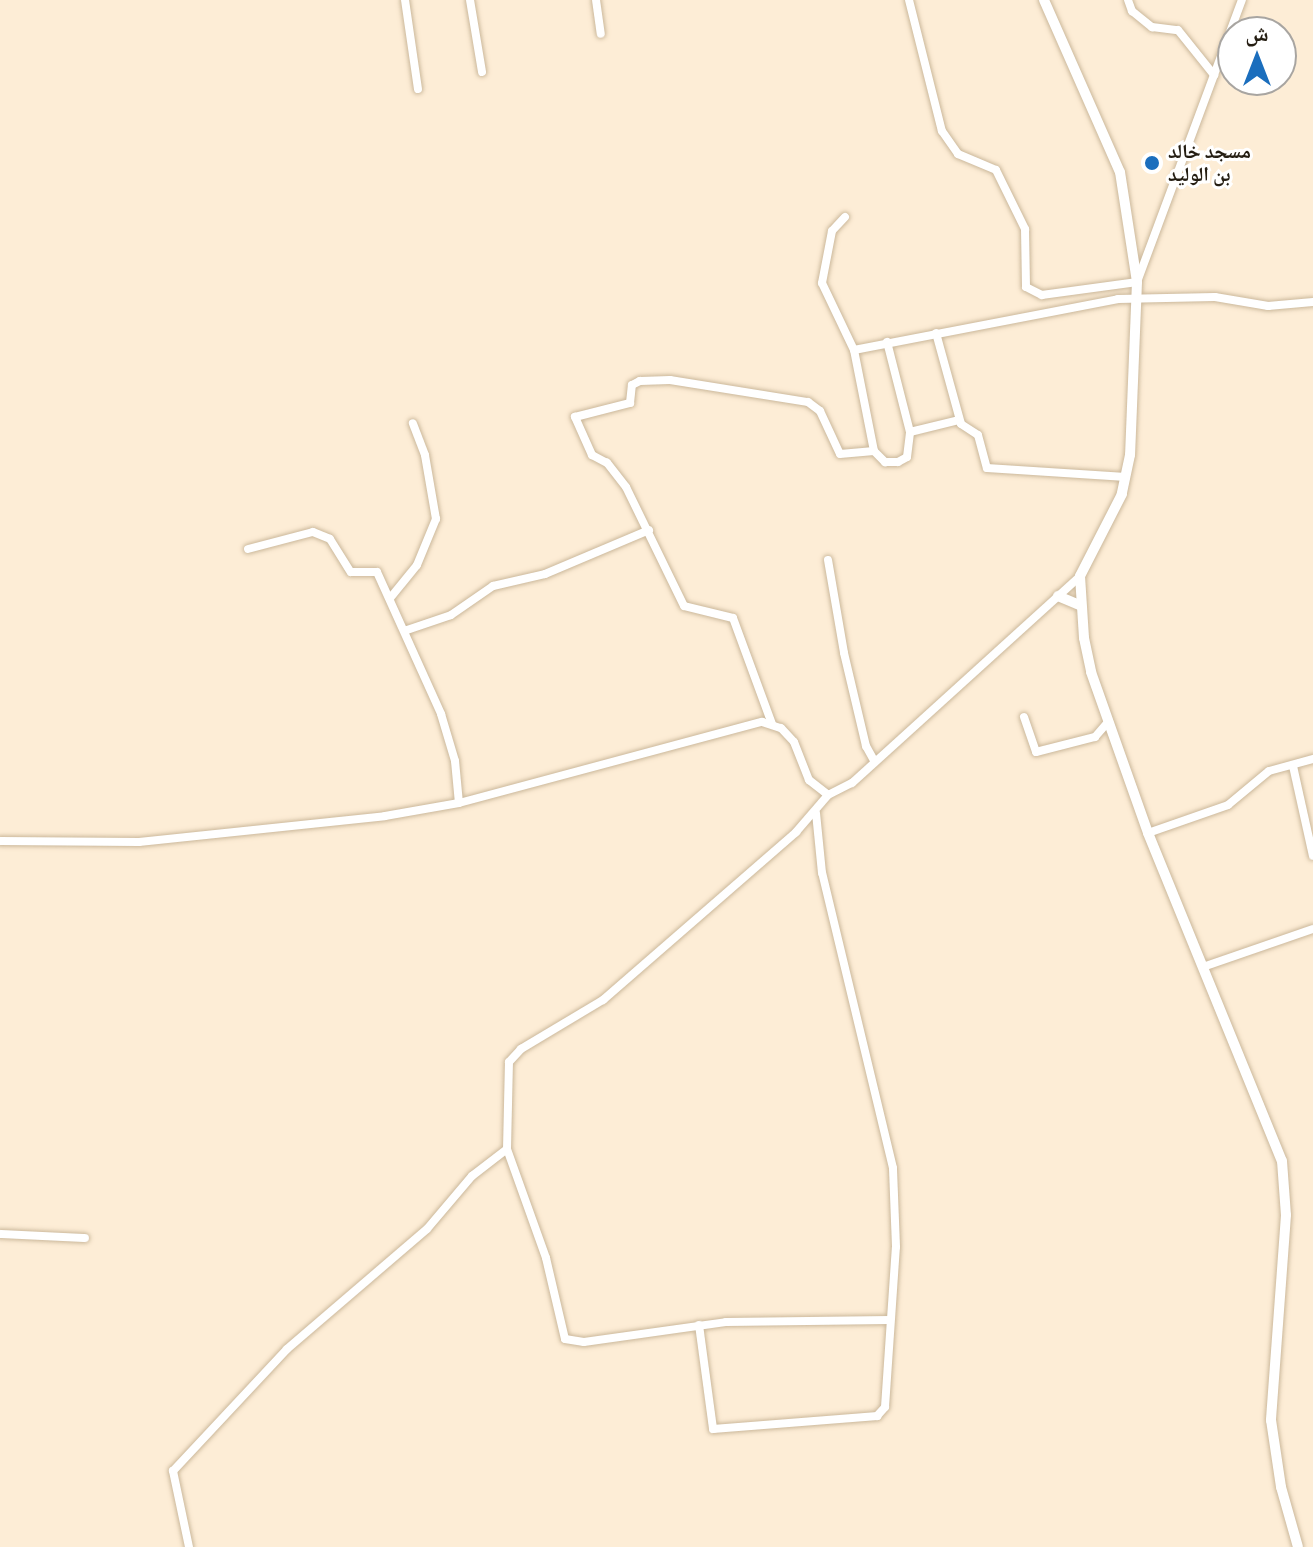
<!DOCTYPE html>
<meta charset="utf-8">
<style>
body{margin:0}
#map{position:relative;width:1313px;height:1547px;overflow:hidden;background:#fdedd6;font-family:"Source Sans 3","Noto Naskh Arabic",sans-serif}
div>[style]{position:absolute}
.roads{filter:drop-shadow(0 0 2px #cbb89b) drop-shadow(0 0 2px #cbb89b)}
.minor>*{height:8px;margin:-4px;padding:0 4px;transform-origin:4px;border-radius:4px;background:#fff}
.tertiary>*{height:10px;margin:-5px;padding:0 5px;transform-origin:5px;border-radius:5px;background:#fff}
.dots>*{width:22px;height:22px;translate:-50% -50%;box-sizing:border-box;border:4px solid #fff;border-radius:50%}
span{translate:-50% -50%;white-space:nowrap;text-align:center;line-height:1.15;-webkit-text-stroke:6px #fff;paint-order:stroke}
.poi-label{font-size:20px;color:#251e13;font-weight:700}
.left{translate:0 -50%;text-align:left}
.north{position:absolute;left:1217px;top:16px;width:80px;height:80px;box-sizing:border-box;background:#fff;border:2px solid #a8a5a1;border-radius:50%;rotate:0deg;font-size:22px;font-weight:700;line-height:32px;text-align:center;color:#251e13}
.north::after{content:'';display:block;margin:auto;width:28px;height:36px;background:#1b6ebd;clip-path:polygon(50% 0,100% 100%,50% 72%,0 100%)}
</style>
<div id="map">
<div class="roads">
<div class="minor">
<i style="left:405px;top:0;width:90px;rotate:81.7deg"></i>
<i style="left:470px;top:0;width:73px;rotate:80.5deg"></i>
<i style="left:596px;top:0;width:34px;rotate:82deg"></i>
<i style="left:909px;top:0;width:135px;rotate:75.9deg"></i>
<i style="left:942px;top:131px;width:28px;rotate:55deg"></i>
<i style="left:958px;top:154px;width:41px;rotate:22.8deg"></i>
<i style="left:996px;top:170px;width:66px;rotate:63.8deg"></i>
<i style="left:1025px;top:229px;width:58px;rotate:89deg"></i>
<i style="left:1026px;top:287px;width:18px;rotate:27deg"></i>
<i style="left:1042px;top:295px;width:96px;rotate:-7.8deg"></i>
<i style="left:1137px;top:282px;width:301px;rotate:-69.6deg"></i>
<i style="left:1128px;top:0;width:12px;rotate:70deg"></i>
<i style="left:1132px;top:11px;width:26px;rotate:39deg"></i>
<i style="left:1152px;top:27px;width:26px;rotate:7deg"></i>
<i style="left:1178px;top:30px;width:58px;rotate:51.3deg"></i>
<i style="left:845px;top:217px;width:19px;rotate:133deg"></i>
<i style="left:832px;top:231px;width:53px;rotate:100.9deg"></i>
<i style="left:822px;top:283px;width:74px;rotate:64.5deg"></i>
<i style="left:854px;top:350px;width:103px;rotate:78.8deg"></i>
<i style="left:874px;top:451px;width:16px;rotate:45deg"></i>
<i style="left:885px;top:462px;width:13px"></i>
<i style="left:898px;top:462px;width:10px;rotate:-29deg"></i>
<i style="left:907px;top:457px;width:25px;rotate:-83deg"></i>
<i style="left:910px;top:432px;width:93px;rotate:-104.3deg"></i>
<i style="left:936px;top:333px;width:94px;rotate:74.6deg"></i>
<i style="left:961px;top:424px;width:20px;rotate:33deg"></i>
<i style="left:978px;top:435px;width:34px;rotate:75deg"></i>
<i style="left:987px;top:468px;width:139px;rotate:3.7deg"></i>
<i style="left:854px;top:350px;width:269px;rotate:-10.9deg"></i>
<i style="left:1118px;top:299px;width:97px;rotate:-1.2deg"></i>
<i style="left:1215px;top:297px;width:54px;rotate:9.6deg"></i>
<i style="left:1268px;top:306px;width:45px;rotate:-5.1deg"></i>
<i style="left:910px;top:432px;width:50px;rotate:-13.8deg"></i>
<i style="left:248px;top:549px;width:67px;rotate:-14.7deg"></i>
<i style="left:313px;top:532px;width:18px;rotate:22deg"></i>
<i style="left:330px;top:539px;width:39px;rotate:58deg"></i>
<i style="left:351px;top:572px;width:26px"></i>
<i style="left:377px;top:572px;width:156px;rotate:65.7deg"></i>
<i style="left:441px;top:714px;width:49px;rotate:73.4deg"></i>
<i style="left:455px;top:761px;width:42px;rotate:84.6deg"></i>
<i style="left:828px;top:560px;width:94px;rotate:80.2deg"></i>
<i style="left:844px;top:653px;width:96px;rotate:76.7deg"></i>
<i style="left:866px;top:746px;width:18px;rotate:61deg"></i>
<i style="left:391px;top:597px;width:41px;rotate:-50.9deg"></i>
<i style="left:417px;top:565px;width:50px;rotate:-67.6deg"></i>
<i style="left:436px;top:519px;width:65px;rotate:-99.8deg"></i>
<i style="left:425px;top:455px;width:34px;rotate:-111deg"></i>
<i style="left:407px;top:630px;width:46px;rotate:-18.8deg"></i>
<i style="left:451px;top:615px;width:51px;rotate:-34.6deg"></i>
<i style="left:493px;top:586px;width:53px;rotate:-13deg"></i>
<i style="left:545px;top:574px;width:113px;rotate:-22.9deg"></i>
<i style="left:1024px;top:717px;width:37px;rotate:71deg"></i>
<i style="left:1036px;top:752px;width:61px;rotate:-14.3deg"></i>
<i style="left:1095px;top:737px;width:21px;rotate:-49deg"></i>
<i style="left:772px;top:724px;width:113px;rotate:-110.2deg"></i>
<i style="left:733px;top:618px;width:50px;rotate:-166.2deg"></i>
<i style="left:684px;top:606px;width:132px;rotate:-116deg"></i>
<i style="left:626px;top:487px;width:31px;rotate:-128deg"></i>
<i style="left:607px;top:463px;width:17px;rotate:-152deg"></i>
<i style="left:592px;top:455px;width:42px;rotate:-114.1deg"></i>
<i style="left:575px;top:417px;width:57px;rotate:-14.3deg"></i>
<i style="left:630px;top:403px;width:18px;rotate:-84deg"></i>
<i style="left:632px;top:385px;width:9px;rotate:-27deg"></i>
<i style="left:640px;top:381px;width:30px;rotate:-2deg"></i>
<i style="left:670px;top:380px;width:140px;rotate:9.1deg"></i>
<i style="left:808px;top:402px;width:15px;rotate:37deg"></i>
<i style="left:820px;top:411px;width:47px;rotate:65.1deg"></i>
<i style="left:840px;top:454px;width:34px;rotate:-5deg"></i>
<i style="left:1293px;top:766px;width:92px;rotate:77.5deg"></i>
<i style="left:1148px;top:833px;width:85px;rotate:-19.3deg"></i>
<i style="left:1228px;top:805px;width:53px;rotate:-39.7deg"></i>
<i style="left:1269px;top:771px;width:46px;rotate:-15.3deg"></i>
<i style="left:0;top:841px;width:139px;rotate:0.4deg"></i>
<i style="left:139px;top:842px;width:247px;rotate:-6deg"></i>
<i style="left:385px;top:816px;width:75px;rotate:-10deg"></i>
<i style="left:459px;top:803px;width:314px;rotate:-15deg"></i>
<i style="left:762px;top:722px;width:20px;rotate:18deg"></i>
<i style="left:781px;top:728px;width:19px;rotate:47deg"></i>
<i style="left:794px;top:742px;width:41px;rotate:68.5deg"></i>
<i style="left:809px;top:780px;width:24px;rotate:38deg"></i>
<i style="left:828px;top:795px;width:27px;rotate:-27deg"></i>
<i style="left:852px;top:783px;width:308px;rotate:-42.2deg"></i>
<i style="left:1203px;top:967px;width:116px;rotate:-19.1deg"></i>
<i style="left:507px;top:1149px;width:116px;rotate:70.3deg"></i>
<i style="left:546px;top:1258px;width:83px;rotate:76.8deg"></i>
<i style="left:565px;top:1339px;width:19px;rotate:9deg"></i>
<i style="left:584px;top:1342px;width:143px;rotate:-8deg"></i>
<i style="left:726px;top:1322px;width:164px;rotate:-0.7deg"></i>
<i style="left:0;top:1234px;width:85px;rotate:2.7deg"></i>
<i style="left:699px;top:1325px;width:105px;rotate:82.3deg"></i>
<i style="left:713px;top:1429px;width:165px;rotate:-4.5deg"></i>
<i style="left:877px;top:1416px;width:12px;rotate:-48deg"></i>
<i style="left:885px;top:1407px;width:160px;rotate:-86.1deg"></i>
<i style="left:896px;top:1247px;width:79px;rotate:-92.2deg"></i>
<i style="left:893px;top:1168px;width:303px;rotate:-103.5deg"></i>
<i style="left:822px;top:873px;width:60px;rotate:-95.7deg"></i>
<i style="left:189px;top:1547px;width:78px;rotate:-101.9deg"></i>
<i style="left:173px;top:1471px;width:167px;rotate:-46.9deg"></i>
<i style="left:287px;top:1349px;width:184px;rotate:-40.6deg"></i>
<i style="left:427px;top:1229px;width:70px;rotate:-49.7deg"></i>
<i style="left:472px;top:1176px;width:44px;rotate:-37.6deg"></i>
<i style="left:507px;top:1149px;width:87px;rotate:-88.7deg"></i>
<i style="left:509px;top:1062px;width:18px;rotate:-47deg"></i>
<i style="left:521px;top:1049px;width:96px;rotate:-30.9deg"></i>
<i style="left:603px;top:1000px;width:256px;rotate:-41deg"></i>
<i style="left:796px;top:832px;width:49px;rotate:-49.1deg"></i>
</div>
<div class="tertiary">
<i style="left:1044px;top:0;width:188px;rotate:66.2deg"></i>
<i style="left:1120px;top:172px;width:111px;rotate:81.2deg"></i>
<i style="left:1137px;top:282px;width:173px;rotate:92.3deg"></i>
<i style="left:1130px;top:455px;width:40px;rotate:102deg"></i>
<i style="left:1122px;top:494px;width:92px;rotate:117.1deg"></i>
<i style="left:1080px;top:576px;width:62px;rotate:86.3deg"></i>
<i style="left:1084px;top:638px;width:35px;rotate:78deg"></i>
<i style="left:1091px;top:672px;width:171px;rotate:70.5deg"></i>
<i style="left:1148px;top:833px;width:354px;rotate:67.8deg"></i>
<i style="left:1282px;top:1161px;width:54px;rotate:85.8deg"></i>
<i style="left:1286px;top:1215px;width:206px;rotate:94.2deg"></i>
<i style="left:1271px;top:1420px;width:68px;rotate:81.5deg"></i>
<i style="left:1281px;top:1487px;width:62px;rotate:74.2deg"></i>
<i style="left:1058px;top:596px;width:25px;rotate:23deg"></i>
</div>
</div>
<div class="dots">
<i style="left:1152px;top:163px;background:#1b6ebd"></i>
</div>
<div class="poi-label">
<span class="left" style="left:1168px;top:164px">مسجد خالد<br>بن الوليد</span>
</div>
<div class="north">ش</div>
</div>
